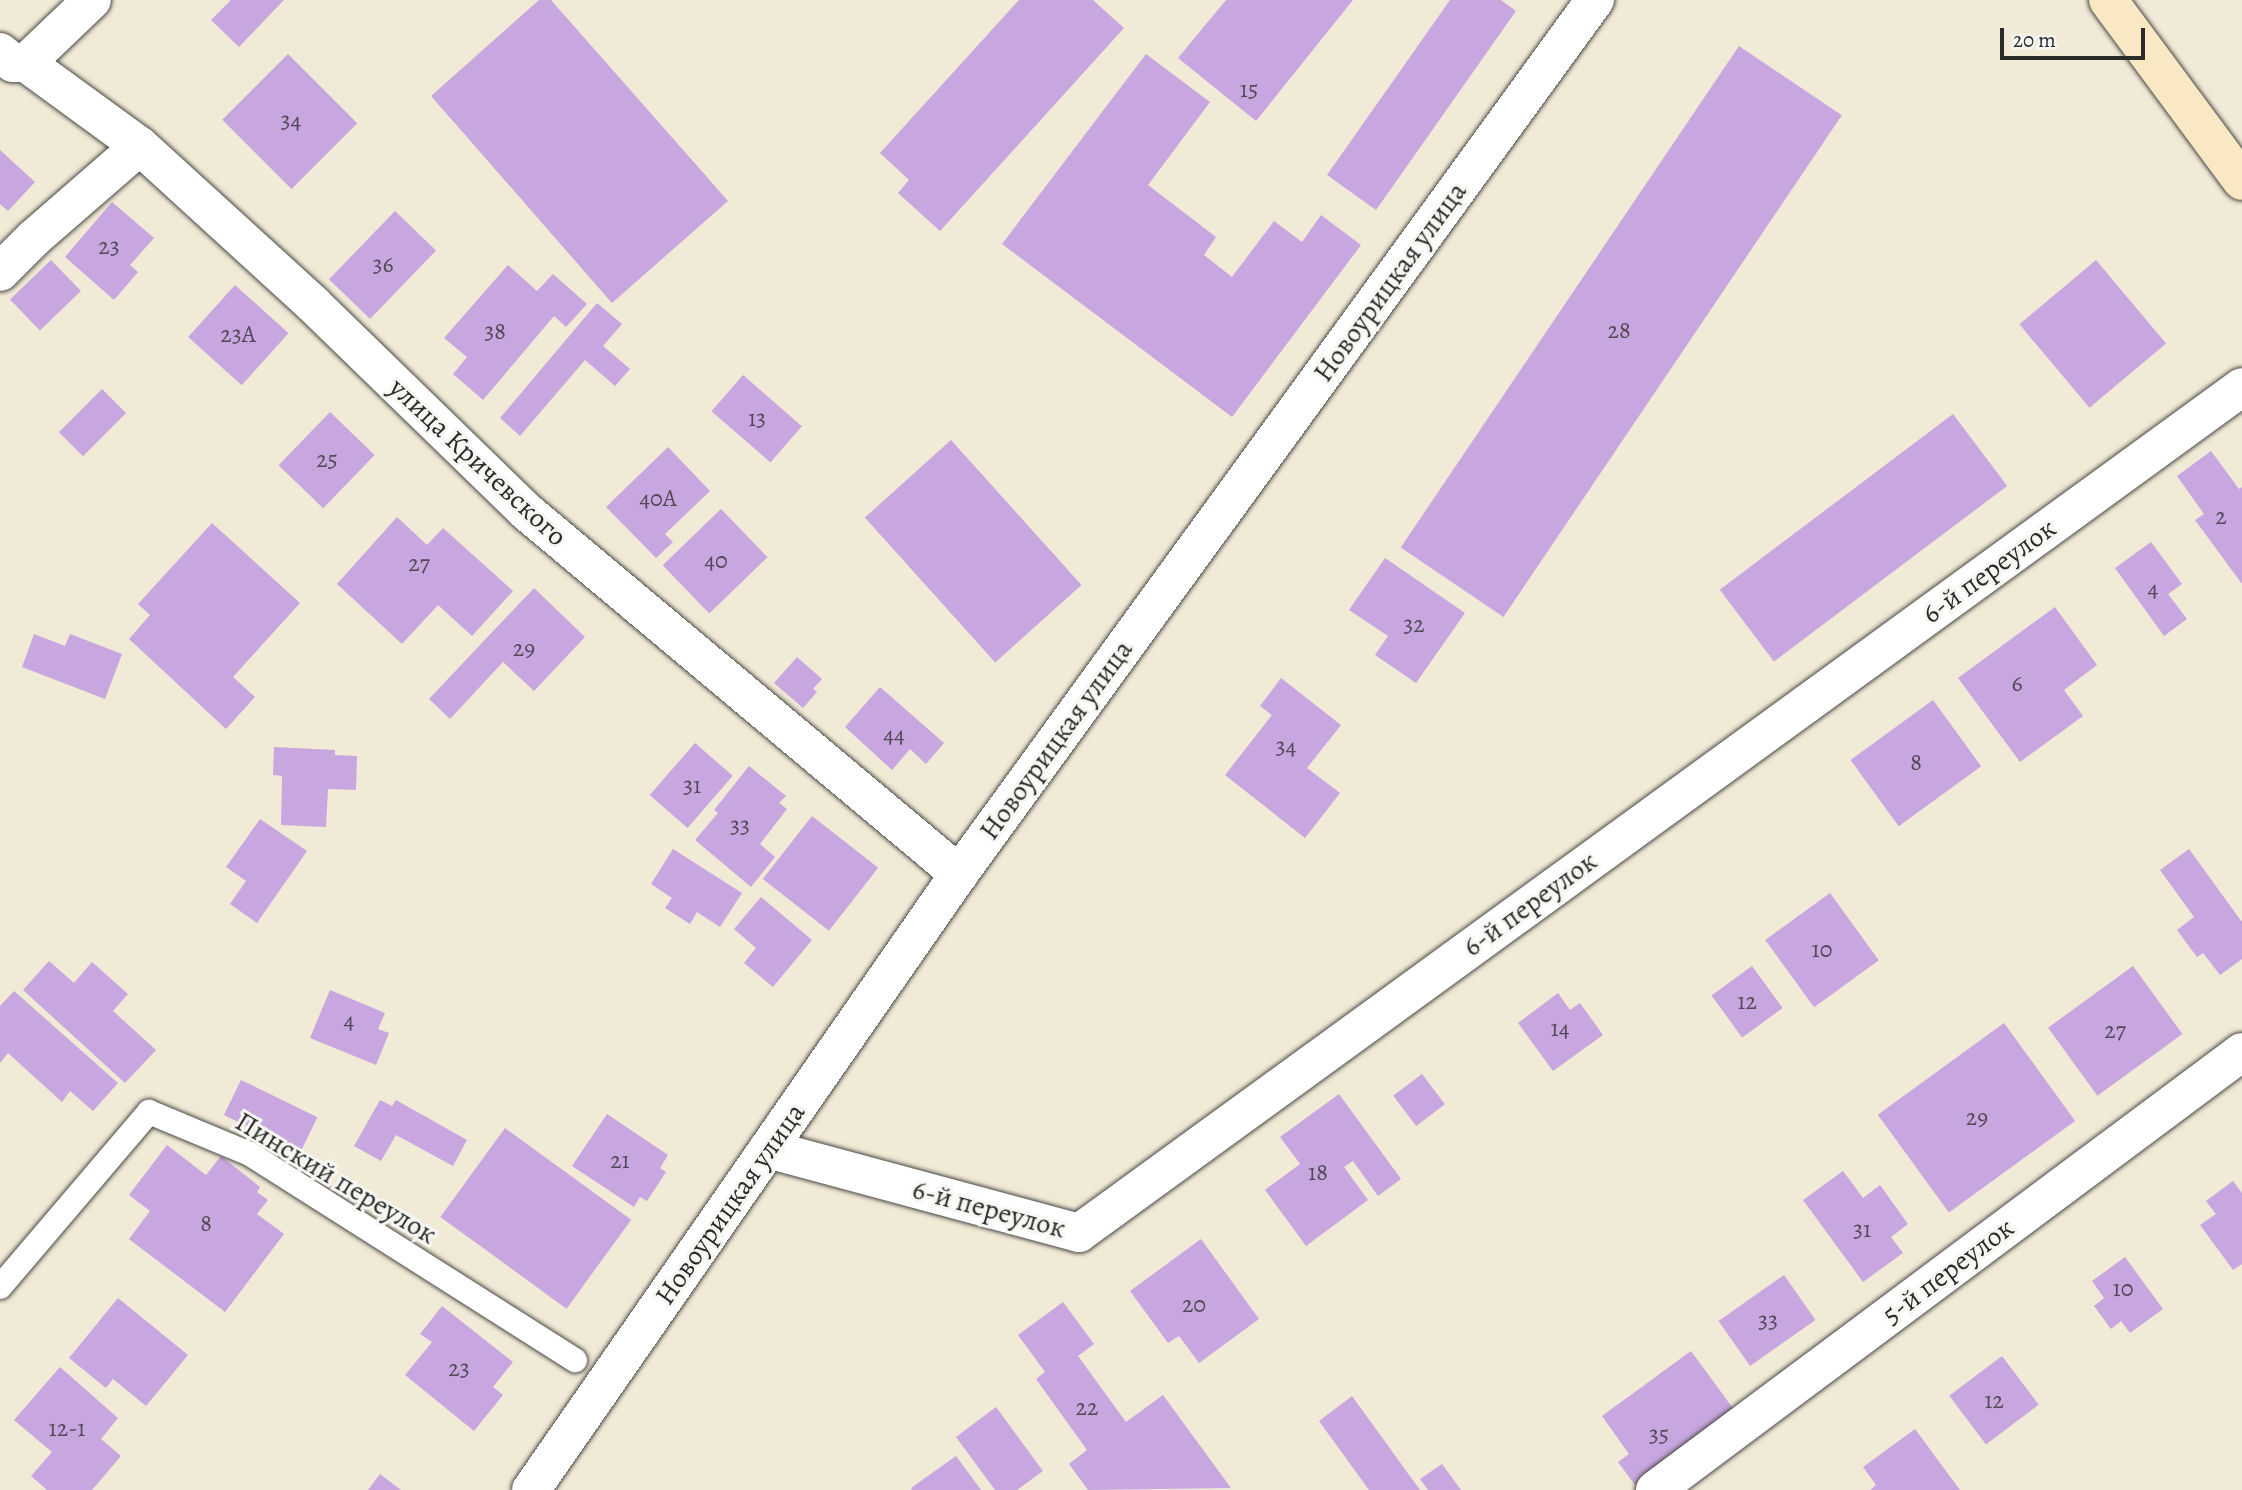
<!DOCTYPE html>
<meta charset="utf-8">
<style>
body{margin:0}
#map{position:relative;width:2242px;height:1490px;overflow:hidden;background:#f1ead6;font-family:Alegreya,serif}
div>[style]{position:absolute}
.building>*{inset:0;background:#c8a6df;transform-origin:0 0}
.roads{filter:drop-shadow(0 0 2px #494845) drop-shadow(0 0 2px #494845)}
.service>*{height:24px;margin:-12px;padding:0 12px;transform-origin:12px;border-radius:12px;background:#fff}
.minor>*{height:38px;margin:-19px;padding:0 19px;transform-origin:19px;border-radius:19px;background:#fff}
.tertiary>*{height:38px;margin:-19px;padding:0 19px;transform-origin:19px;border-radius:19px;background:#fff}
.secondary>*{height:38px;margin:-19px;padding:0 19px;transform-origin:19px;border-radius:19px;background:#fae7c3}
span{translate:-50% -50%;white-space:nowrap;text-align:center;line-height:1.15;-webkit-text-stroke:6px #f6f6f2;paint-order:stroke}
.number-label{font-size:24px;color:#524a58}
.number-label span{-webkit-text-stroke-width:0}
.street-label{font-size:28px;color:#2b2b2b}
.scale{position:absolute;left:2000px;top:28px;width:145px;height:32px;box-sizing:border-box;border:4px solid #2b2b2b;border-top:0;padding-left:9px;font-size:21px;line-height:24px;white-space:nowrap;color:#2b2b2b;-webkit-text-stroke:5px #f6f6f2;paint-order:stroke}
</style>
<div id="map">
<div class="building">
<i style="clip-path:polygon(231px 0,284px 0,239px 47px,211px 20px)"></i>
<i style="clip-path:polygon(539px 0,551px 0,728px 201px,612px 303px,431px 96px)"></i>
<i style="clip-path:polygon(1019px 0,1093px 0,1124px 28px,940px 231px,898px 193px,909px 180px,880px 153px)"></i>
<i style="clip-path:polygon(1226px 0,1353px 0,1256px 121px,1178px 58px)"></i>
<i style="clip-path:polygon(1450px 0,1501px 0,1516px 11px,1376px 210px,1327px 175px)"></i>
<i style="left:1739px;top:46px;width:124px;height:605px;rotate:34deg"></i>
<i style="left:288px;top:54px;width:98px;height:93px;rotate:45deg"></i>
<i style="clip-path:polygon(1146px 54px,1210px 102px,1148px 185px,1216px 237px,1204px 255px,1232px 277px,1274px 221px,1302px 242px,1321px 215px,1361px 245px,1232px 417px,1002px 244px)"></i>
<i style="clip-path:polygon(0 150px,35px 182px,8px 211px,0 204px)"></i>
<i style="clip-path:polygon(112px 202px,154px 238px,130px 265px,138px 272px,114px 300px,65px 257px)"></i>
<i style="left:395px;top:211px;width:57px;height:95px;rotate:44deg"></i>
<i style="left:51px;top:260px;width:43px;height:57px;rotate:46deg"></i>
<i style="left:2096px;top:260px;width:109px;height:100px;rotate:50deg"></i>
<i style="clip-path:polygon(508px 265px,537px 291px,553px 274px,587px 304px,566px 327px,554px 316px,483px 400px,453px 374px,467px 357px,444px 338px)"></i>
<i style="left:235px;top:285px;width:72px;height:70px;rotate:42deg"></i>
<i style="clip-path:polygon(597px 303px,622px 324px,603px 346px,630px 369px,615px 386px,585px 360px,520px 436px,500px 418px)"></i>
<i style="left:743px;top:375px;width:78px;height:48px;rotate:41deg"></i>
<i style="left:102px;top:389px;width:34px;height:61px;rotate:45deg"></i>
<i style="left:330px;top:412px;width:62px;height:74px;rotate:44deg"></i>
<i style="left:1953px;top:414px;width:90px;height:292px;rotate:53deg"></i>
<i style="left:951px;top:440px;width:195px;height:116px;rotate:48deg"></i>
<i style="clip-path:polygon(668px 447px,710px 491px,665px 534px,673px 542px,656px 558px,606px 507px)"></i>
<i style="clip-path:polygon(2211px 451px,2239px 489px,2242px 487px,2242px 584px,2195px 520px,2204px 514px,2177px 476px)"></i>
<i style="left:721px;top:509px;width:67px;height:81px;rotate:46deg"></i>
<i style="clip-path:polygon(397px 517px,427px 545px,443px 528px,513px 591px,472px 636px,438px 605px,402px 644px,337px 584px)"></i>
<i style="clip-path:polygon(212px 523px,300px 603px,233px 677px,255px 697px,226px 729px,129px 639px,150px 615px,138px 604px)"></i>
<i style="clip-path:polygon(2151px 542px,2182px 584px,2168px 594px,2187px 619px,2164px 636px,2115px 568px)"></i>
<i style="clip-path:polygon(1385px 558px,1465px 613px,1416px 683px,1375px 655px,1388px 636px,1349px 610px)"></i>
<i style="clip-path:polygon(534px 588px,585px 637px,534px 691px,503px 662px,450px 719px,429px 699px)"></i>
<i style="clip-path:polygon(2055px 607px,2097px 665px,2064px 690px,2083px 716px,2020px 762px,1958px 678px)"></i>
<i style="clip-path:polygon(34px 634px,65px 646px,70px 634px,122px 654px,105px 699px,22px 667px)"></i>
<i style="clip-path:polygon(797px 657px,822px 679px,813px 689px,817px 692px,803px 708px,774px 683px)"></i>
<i style="clip-path:polygon(1281px 678px,1341px 725px,1307px 768px,1340px 793px,1305px 838px,1225px 775px,1272px 715px,1260px 706px)"></i>
<i style="clip-path:polygon(880px 687px,944px 743px,926px 764px,910px 749px,892px 770px,845px 727px)"></i>
<i style="left:1933px;top:700px;width:82px;height:102px;rotate:54deg"></i>
<i style="left:695px;top:743px;width:50px;height:69px;rotate:41deg"></i>
<i style="clip-path:polygon(274px 747px,335px 750px,335px 755px,357px 756px,356px 790px,328px 789px,326px 827px,281px 825px,282px 776px,273px 775px)"></i>
<i style="clip-path:polygon(749px 766px,786px 796px,779px 803px,787px 809px,760px 844px,775px 857px,751px 887px,695px 840px,718px 813px,714px 810px)"></i>
<i style="left:812px;top:816px;width:84px;height:80px;rotate:38deg"></i>
<i style="clip-path:polygon(260px 819px,307px 851px,257px 923px,230px 904px,246px 881px,226px 867px)"></i>
<i style="clip-path:polygon(673px 849px,742px 893px,720px 927px,697px 912px,690px 924px,665px 908px,672px 898px,651px 884px)"></i>
<i style="clip-path:polygon(2189px 849px,2242px 922px,2242px 959px,2220px 975px,2203px 953px,2197px 957px,2177px 930px,2194px 917px,2160px 870px)"></i>
<i style="left:1830px;top:893px;width:83px;height:80px;rotate:54deg"></i>
<i style="clip-path:polygon(761px 897px,812px 940px,773px 987px,744px 963px,756px 948px,734px 929px)"></i>
<i style="clip-path:polygon(49px 961px,74px 983px,92px 962px,128px 994px,113px 1011px,156px 1050px,125px 1083px,23px 990px)"></i>
<i style="left:1752px;top:966px;width:52px;height:50px;rotate:54deg"></i>
<i style="left:2133px;top:966px;width:84px;height:105px;rotate:54deg"></i>
<i style="clip-path:polygon(330px 990px,385px 1013px,378px 1029px,389px 1033px,376px 1065px,310px 1038px)"></i>
<i style="clip-path:polygon(14px 991px,118px 1083px,93px 1111px,70px 1091px,62px 1102px,8px 1053px,0 1063px,0 1006px)"></i>
<i style="clip-path:polygon(1558px 993px,1570px 1010px,1580px 1003px,1603px 1035px,1553px 1071px,1518px 1023px)"></i>
<i style="left:2004px;top:1023px;width:121px;height:156px;rotate:54deg"></i>
<i style="left:1422px;top:1074px;width:38px;height:36px;rotate:53deg"></i>
<i style="left:241px;top:1080px;width:85px;height:39px;rotate:26deg"></i>
<i style="clip-path:polygon(1339px 1094px,1401px 1179px,1378px 1196px,1353px 1161px,1344px 1167px,1368px 1200px,1306px 1246px,1265px 1190px,1300px 1164px,1280px 1137px)"></i>
<i style="clip-path:polygon(380px 1100px,392px 1106px,396px 1100px,467px 1140px,453px 1166px,396px 1135px,381px 1161px,354px 1146px)"></i>
<i style="clip-path:polygon(607px 1114px,668px 1155px,660px 1168px,666px 1172px,647px 1201px,640px 1197px,634px 1207px,572px 1166px)"></i>
<i style="left:505px;top:1128px;width:156px;height:110px;rotate:36deg"></i>
<i style="clip-path:polygon(167px 1145px,206px 1175px,221px 1156px,260px 1187px,257px 1192px,268px 1200px,257px 1214px,284px 1234px,225px 1312px,129px 1239px,150px 1211px,129px 1195px)"></i>
<i style="clip-path:polygon(1843px 1171px,1863px 1198px,1880px 1185px,1908px 1224px,1891px 1237px,1903px 1253px,1863px 1282px,1803px 1200px)"></i>
<i style="clip-path:polygon(2233px 1181px,2242px 1193px,2242px 1264px,2233px 1270px,2200px 1225px,2216px 1214px,2206px 1201px)"></i>
<i style="clip-path:polygon(1201px 1239px,1259px 1319px,1199px 1363px,1179px 1336px,1168px 1343px,1130px 1291px)"></i>
<i style="clip-path:polygon(2125px 1257px,2163px 1309px,2130px 1333px,2121px 1321px,2111px 1329px,2094px 1306px,2104px 1298px,2092px 1281px)"></i>
<i style="left:1784px;top:1275px;width:55px;height:80px;rotate:55deg"></i>
<i style="clip-path:polygon(118px 1298px,188px 1355px,146px 1406px,113px 1379px,106px 1388px,69px 1358px)"></i>
<i style="clip-path:polygon(1063px 1302px,1094px 1344px,1078px 1356px,1126px 1422px,1163px 1395px,1231px 1488px,1088px 1490px,1069px 1464px,1087px 1450px,1036px 1379px,1045px 1372px,1018px 1335px)"></i>
<i style="clip-path:polygon(442px 1306px,513px 1362px,493px 1387px,503px 1395px,474px 1431px,405px 1375px,432px 1342px,420px 1334px)"></i>
<i style="clip-path:polygon(1691px 1351px,1735px 1411px,1635px 1485px,1618px 1462px,1629px 1454px,1602px 1416px)"></i>
<i style="left:2002px;top:1356px;width:61px;height:66px;rotate:53deg"></i>
<i style="clip-path:polygon(60px 1367px,118px 1418px,101px 1439px,121px 1456px,92px 1490px,47px 1490px,31px 1476px,52px 1452px,14px 1420px)"></i>
<i style="clip-path:polygon(1352px 1396px,1420px 1490px,1369px 1490px,1319px 1421px)"></i>
<i style="clip-path:polygon(996px 1407px,1043px 1471px,1017px 1490px,995px 1490px,956px 1437px)"></i>
<i style="clip-path:polygon(1915px 1429px,1960px 1490px,1870px 1490px,1876px 1485px,1863px 1467px)"></i>
<i style="clip-path:polygon(956px 1456px,981px 1490px,912px 1490px,911px 1488px)"></i>
<i style="clip-path:polygon(1442px 1464px,1461px 1490px,1428px 1490px,1420px 1479px)"></i>
<i style="clip-path:polygon(380px 1474px,401px 1490px,368px 1490px)"></i>
</div>
<div class="roads">
<div class="service">
<i style="left:0;top:1287px;width:230px;rotate:-49.6deg"></i>
<i style="left:149px;top:1112px;width:109px;rotate:22.6deg"></i>
<i style="left:250px;top:1154px;width:385px;rotate:32.4deg"></i>
</div>
<div class="minor">
<i style="left:0;top:52px;width:17px;rotate:40deg"></i>
<i style="left:13px;top:63px;width:13px"></i>
<i style="left:26px;top:63px;width:141px;rotate:36.1deg"></i>
<i style="left:140px;top:146px;width:234px;rotate:42.4deg"></i>
<i style="left:313px;top:304px;width:298px;rotate:44.2deg"></i>
<i style="left:527px;top:512px;width:564px;rotate:39.96deg"></i>
<i style="left:26px;top:63px;width:91px;rotate:-43.7deg"></i>
<i style="left:0;top:272px;width:48px;rotate:-45deg"></i>
<i style="left:34px;top:238px;width:140px;rotate:-41deg"></i>
<i style="left:768px;top:1149px;width:322px;rotate:15.1deg"></i>
<i style="left:1079px;top:1233px;width:1438px;rotate:-36.03deg"></i>
<i style="left:1655px;top:1490px;width:732px;rotate:-36.73deg"></i>
</div>
<div class="tertiary">
<i style="left:531px;top:1490px;width:750px;rotate:-55.21deg"></i>
<i style="left:959px;top:874px;width:1081px;rotate:-53.96deg"></i>
</div>
<div class="secondary">
<i style="left:2108px;top:0;width:225px;rotate:53.5deg"></i>
</div>
</div>
<div class="number-label">
<span style="left:1249px;top:90px">15</span>
<span style="left:291px;top:121px">34</span>
<span style="left:109px;top:247px">23</span>
<span style="left:383px;top:265px">36</span>
<span style="left:1619px;top:331px">28</span>
<span style="left:495px;top:332px">38</span>
<span style="left:238px;top:335px">23А</span>
<span style="left:757px;top:419px">13</span>
<span style="left:327px;top:460px">25</span>
<span style="left:658px;top:499px">40А</span>
<span style="left:2221px;top:517px">2</span>
<span style="left:716px;top:561px">40</span>
<span style="left:419px;top:564px">27</span>
<span style="left:2153px;top:589px">4</span>
<span style="left:1414px;top:625px">32</span>
<span style="left:524px;top:649px">29</span>
<span style="left:2017px;top:684px">6</span>
<span style="left:894px;top:735px">44</span>
<span style="left:1286px;top:747px">34</span>
<span style="left:1916px;top:763px">8</span>
<span style="left:692px;top:786px">31</span>
<span style="left:740px;top:826px">33</span>
<span style="left:1822px;top:950px">10</span>
<span style="left:1747px;top:1002px">12</span>
<span style="left:349px;top:1021px">4</span>
<span style="left:1560px;top:1029px">14</span>
<span style="left:2115px;top:1031px">27</span>
<span style="left:1977px;top:1118px">29</span>
<span style="left:620px;top:1161px">21</span>
<span style="left:1318px;top:1173px">18</span>
<span style="left:206px;top:1224px">8</span>
<span style="left:1862px;top:1230px">31</span>
<span style="left:2123px;top:1289px">10</span>
<span style="left:1194px;top:1305px">20</span>
<span style="left:1768px;top:1321px">33</span>
<span style="left:459px;top:1369px">23</span>
<span style="left:1994px;top:1401px">12</span>
<span style="left:1087px;top:1408px">22</span>
<span style="left:67px;top:1429px">12-1</span>
<span style="left:1659px;top:1435px">35</span>
</div>
<div class="street-label">
<span style="left:1390px;top:282px;rotate:-54deg">Новоурицкая улица</span>
<span style="left:478px;top:462px;rotate:43deg">улица Кричевского</span>
<span style="left:1989px;top:571px;rotate:-36deg">6-й переулок</span>
<span style="left:1056px;top:740px;rotate:-54deg">Новоурицкая улица</span>
<span style="left:1530px;top:904px;rotate:-36deg">6-й переулок</span>
<span style="left:336px;top:1178px;rotate:31deg">Пинский переулок</span>
<span style="left:730px;top:1204px;rotate:-55deg">Новоурицкая улица</span>
<span style="left:989px;top:1209px;rotate:15deg">6-й переулок</span>
<span style="left:1948px;top:1271px;rotate:-37deg">5-й переулок</span>
</div>
<div class="scale">20 m</div>
</div>
